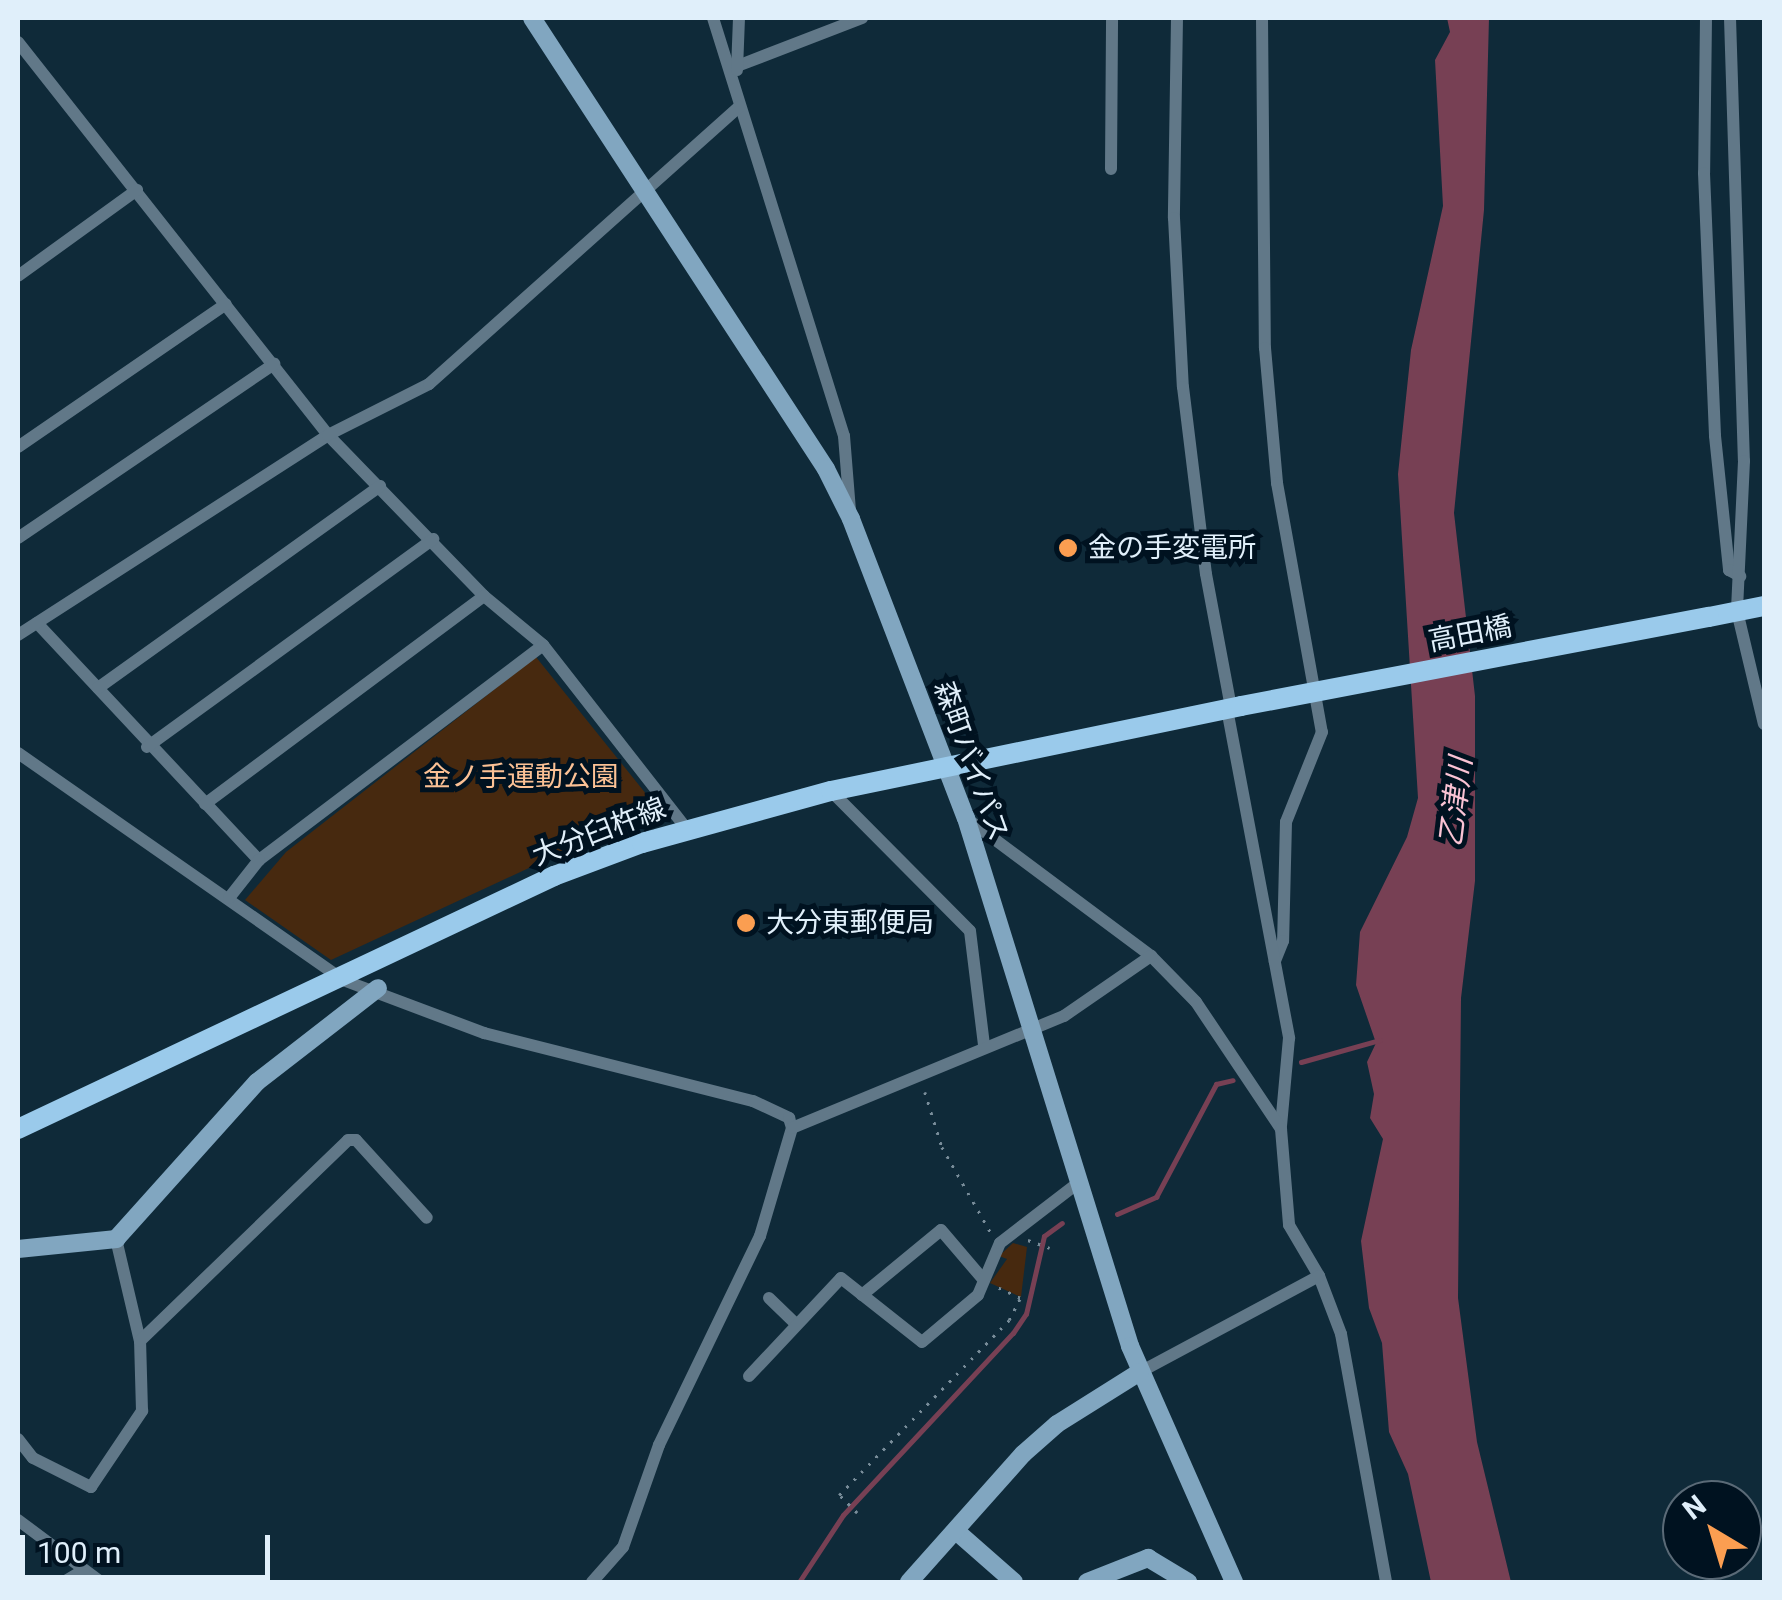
<!DOCTYPE html>
<meta charset="utf-8">
<style>
body{margin:0}
#map{position:relative;width:1782px;height:1600px;overflow:hidden;background:#0f2a39;font-family:Roboto,"Noto Sans JP",sans-serif}
div>[style]{position:absolute}
.green>*{inset:0;background:#47290f}
.water>*{inset:0;background:#774054}
.stream>*{height:5px;margin:-2.5px;padding:0 2.5px;transform-origin:2.5px;border-radius:2.5px;background:#774054}
.path>*{height:2.5px;margin-top:-1.25px;transform-origin:0;background:repeating-linear-gradient(90deg,#798d9a 0 2.5px,transparent 0 10.5px)}
.street>*{height:12px;margin:-6px;padding:0 6px;transform-origin:6px;border-radius:6px;background:#617888}
.secondary>*{height:18px;margin:-9px;padding:0 9px;transform-origin:9px;border-radius:9px;background:#81a6c0}
.primary>*{height:20px;margin:-10px;padding:0 10px;transform-origin:10px;border-radius:10px;background:#9acaeb}
.primary-bridge>*{height:20px;margin:-10px;padding:0 10px;transform-origin:10px;border-radius:10px;background:#9acaeb}
.dots>*{width:28px;height:28px;translate:-50% -50%;box-sizing:border-box;border:5px solid #001220;border-radius:50%}
span{translate:-50% -50%;white-space:nowrap;text-align:center;line-height:1.15;-webkit-text-stroke:10px #001220;paint-order:stroke}
.poi-label{font-size:28px;color:#e0effa}
.left{translate:0 -50%;text-align:left}
.street-label{font-size:28px;color:#e0effa}
.park-label{font-size:28px;color:#fbc195}
.water-label{font-size:30px;color:#fac3d4;font-style:italic}
.frame{position:absolute;inset:0;border:20px solid #e0effa;pointer-events:none}
.north{position:absolute;left:1662px;top:1480px;width:100px;height:100px;box-sizing:border-box;background:#001220;border:2px solid #5a6a77;border-radius:50%;rotate:322deg;font-size:28px;font-weight:700;line-height:40px;text-align:center;color:#e0effa}
.north::after{content:'';display:block;margin:auto;width:35px;height:45px;background:#fb9e51;clip-path:polygon(50% 0,100% 100%,50% 72%,0 100%)}
.scale{position:absolute;left:20px;top:1535px;width:250px;height:45px;box-sizing:border-box;border:5px solid #e0effa;border-top:0;padding-left:12px;font-size:30px;line-height:35px;white-space:nowrap;color:#e0effa;-webkit-text-stroke:8px #001220;paint-order:stroke}
</style>
<div id="map">
<div class="green">
<i style="clip-path:polygon(536px 657px,663px 815px,544px 861px,331px 960px,245px 900px,286px 852px)"></i>
<i style="clip-path:polygon(1013px 1243px,1027px 1247px,1021px 1297px,990px 1283px,1007px 1259px,999px 1256px)"></i>
</div>
<div class="water">
<i style="clip-path:polygon(1447px 18px,1489px 18px,1484px 210px,1454px 513px,1475px 696px,1475px 881px,1461px 998px,1458px 1298px,1477px 1442px,1511px 1582px,1431px 1582px,1408px 1474px,1389px 1432px,1382px 1343px,1369px 1308px,1361px 1241px,1383px 1139px,1370px 1118px,1374px 1094px,1367px 1062px,1376px 1043px,1356px 985px,1360px 932px,1407px 837px,1418px 798px,1398px 474px,1411px 350px,1443px 206px,1435px 60px,1450px 32px)"></i>
</div>
<div class="stream">
<i style="left:1301px;top:1062px;width:82px;rotate:-15.6deg"></i>
<i style="left:1117px;top:1214px;width:43px;rotate:-23.6deg"></i>
<i style="left:1156px;top:1197px;width:128px;rotate:-62deg"></i>
<i style="left:1216px;top:1084px;width:17px;rotate:-13deg"></i>
<i style="left:799px;top:1582px;width:80px;rotate:-56.7deg"></i>
<i style="left:843px;top:1515px;width:249px;rotate:-47deg"></i>
<i style="left:1013px;top:1333px;width:23px;rotate:-56deg"></i>
<i style="left:1026px;top:1314px;width:80px;rotate:-77deg"></i>
<i style="left:1044px;top:1236px;width:22px;rotate:-36deg"></i>
</div>
<div class="path">
<i style="left:925px;top:1092px;width:58px;rotate:72.8deg"></i>
<i style="left:942px;top:1147px;width:99px;rotate:60.3deg"></i>
<i style="left:1028px;top:1240px;width:23px;rotate:20deg"></i>
<i style="left:857px;top:1513px;width:25px;rotate:-135deg"></i>
<i style="left:839px;top:1495px;width:244px;rotate:-45.8deg"></i>
<i style="left:1009px;top:1320px;width:25px;rotate:-63deg"></i>
<i style="left:1020px;top:1298px;width:26px;rotate:-155deg"></i>
</div>
<div class="street">
<i style="left:713px;top:18px;width:438px;rotate:72.6deg"></i>
<i style="left:844px;top:436px;width:74px;rotate:85.4deg"></i>
<i style="left:1177px;top:18px;width:200px;rotate:90.9deg"></i>
<i style="left:1174px;top:218px;width:169px;rotate:87deg"></i>
<i style="left:1183px;top:387px;width:188px;rotate:83deg"></i>
<i style="left:1206px;top:574px;width:136px;rotate:79.4deg"></i>
<i style="left:1262px;top:18px;width:330px;rotate:89.5deg"></i>
<i style="left:1265px;top:348px;width:136px;rotate:84.9deg"></i>
<i style="left:1277px;top:483px;width:253px;rotate:79.8deg"></i>
<i style="left:1322px;top:732px;width:97px;rotate:111.8deg"></i>
<i style="left:1286px;top:822px;width:119px;rotate:91.4deg"></i>
<i style="left:1283px;top:941px;width:22px;rotate:112deg"></i>
<i style="left:1706px;top:18px;width:155px;rotate:90.7deg"></i>
<i style="left:1704px;top:173px;width:263px;rotate:87.6deg"></i>
<i style="left:1715px;top:436px;width:135px;rotate:84deg"></i>
<i style="left:1729px;top:570px;width:13px;rotate:29deg"></i>
<i style="left:1730px;top:18px;width:443px;rotate:88.2deg"></i>
<i style="left:1744px;top:461px;width:150px;rotate:92.7deg"></i>
<i style="left:1737px;top:611px;width:116px;rotate:76.6deg"></i>
<i style="left:18px;top:42px;width:501px;rotate:51.73deg"></i>
<i style="left:328px;top:435px;width:224px;rotate:45.9deg"></i>
<i style="left:484px;top:596px;width:77px;rotate:39.7deg"></i>
<i style="left:543px;top:645px;width:234px;rotate:52deg"></i>
<i style="left:740px;top:65px;width:131px;rotate:-21.1deg"></i>
<i style="left:737px;top:70px;width:52px;rotate:-87.8deg"></i>
<i style="left:1111px;top:169px;width:151px;rotate:-89.6deg"></i>
<i style="left:18px;top:276px;width:147px;rotate:-35.9deg"></i>
<i style="left:18px;top:447px;width:252px;rotate:-34.5deg"></i>
<i style="left:18px;top:538px;width:310px;rotate:-34.2deg"></i>
<i style="left:37px;top:623px;width:325px;rotate:46.9deg"></i>
<i style="left:259px;top:860px;width:356px;rotate:-37.1deg"></i>
<i style="left:18px;top:635px;width:369px;rotate:-32.8deg"></i>
<i style="left:328px;top:435px;width:113px;rotate:-26.8deg"></i>
<i style="left:429px;top:384px;width:416px;rotate:-41.8deg"></i>
<i style="left:98px;top:688px;width:347px;rotate:-35.6deg"></i>
<i style="left:1227px;top:709px;width:335px;rotate:79.3deg"></i>
<i style="left:1289px;top:1038px;width:88px;rotate:95.2deg"></i>
<i style="left:147px;top:747px;width:354px;rotate:-36deg"></i>
<i style="left:18px;top:753px;width:396px;rotate:34.9deg"></i>
<i style="left:343px;top:980px;width:151px;rotate:20.6deg"></i>
<i style="left:484px;top:1033px;width:277px;rotate:14.2deg"></i>
<i style="left:753px;top:1101px;width:40px;rotate:25deg"></i>
<i style="left:789px;top:1118px;width:10px;rotate:73deg"></i>
<i style="left:792px;top:1128px;width:113px;rotate:106.5deg"></i>
<i style="left:760px;top:1236px;width:232px;rotate:115.8deg"></i>
<i style="left:659px;top:1445px;width:108px;rotate:109.4deg"></i>
<i style="left:623px;top:1547px;width:47px;rotate:131.5deg"></i>
<i style="left:831px;top:791px;width:197px;rotate:45.2deg"></i>
<i style="left:970px;top:931px;width:115px;rotate:83deg"></i>
<i style="left:205px;top:804px;width:348px;rotate:-36.7deg"></i>
<i style="left:966px;top:818px;width:231px;rotate:36.7deg"></i>
<i style="left:1151px;top:956px;width:64px;rotate:45.6deg"></i>
<i style="left:1196px;top:1002px;width:153px;rotate:56.2deg"></i>
<i style="left:1281px;top:1129px;width:96px;rotate:85.2deg"></i>
<i style="left:1289px;top:1225px;width:59px;rotate:59.5deg"></i>
<i style="left:1319px;top:1276px;width:62px;rotate:69.2deg"></i>
<i style="left:1341px;top:1334px;width:252px;rotate:79.7deg"></i>
<i style="left:229px;top:898px;width:48px;rotate:-51.7deg"></i>
<i style="left:792px;top:1128px;width:294px;rotate:-22.4deg"></i>
<i style="left:1064px;top:1016px;width:106px;rotate:-34.6deg"></i>
<i style="left:116px;top:1239px;width:105px;rotate:76.8deg"></i>
<i style="left:862px;top:1295px;width:102px;rotate:-39.4deg"></i>
<i style="left:941px;top:1230px;width:63px;rotate:49.5deg"></i>
<i style="left:769px;top:1298px;width:37px;rotate:44deg"></i>
<i style="left:1140px;top:1372px;width:203px;rotate:-28.2deg"></i>
<i style="left:749px;top:1376px;width:134px;rotate:-46.8deg"></i>
<i style="left:841px;top:1278px;width:103px;rotate:38.3deg"></i>
<i style="left:922px;top:1342px;width:73px;rotate:-40deg"></i>
<i style="left:978px;top:1295px;width:56px;rotate:-67.1deg"></i>
<i style="left:1000px;top:1243px;width:98px;rotate:-37.6deg"></i>
<i style="left:18px;top:1439px;width:24px;rotate:52deg"></i>
<i style="left:33px;top:1458px;width:65px;rotate:26.6deg"></i>
<i style="left:91px;top:1487px;width:92px;rotate:-56.1deg"></i>
<i style="left:142px;top:1411px;width:70px;rotate:-91.6deg"></i>
<i style="left:140px;top:1341px;width:289px;rotate:-44deg"></i>
<i style="left:348px;top:1140px;width:8px"></i>
<i style="left:356px;top:1140px;width:105px;rotate:47.7deg"></i>
<i style="left:18px;top:1520px;width:104px;rotate:36.8deg"></i>
<i style="left:64px;top:1582px;width:23px;rotate:-31deg"></i>
</div>
<div class="secondary">
<i style="left:532px;top:18px;width:538px;rotate:56.9deg"></i>
<i style="left:826px;top:469px;width:56px;rotate:63.4deg"></i>
<i style="left:851px;top:519px;width:320px;rotate:69deg"></i>
<i style="left:966px;top:818px;width:553px;rotate:72.74deg"></i>
<i style="left:1130px;top:1346px;width:258px;rotate:66.2deg"></i>
<i style="left:18px;top:1249px;width:99px;rotate:-5.8deg"></i>
<i style="left:116px;top:1239px;width:211px;rotate:-48.1deg"></i>
<i style="left:257px;top:1082px;width:153px;rotate:-37.8deg"></i>
<i style="left:956px;top:1531px;width:77px;rotate:41.3deg"></i>
<i style="left:909px;top:1582px;width:171px;rotate:-48.3deg"></i>
<i style="left:1023px;top:1454px;width:45px;rotate:-41.4deg"></i>
<i style="left:1057px;top:1424px;width:98px;rotate:-32.1deg"></i>
<i style="left:1087px;top:1582px;width:66px;rotate:-21.5deg"></i>
<i style="left:1148px;top:1558px;width:47px;rotate:31deg"></i>
</div>
<div class="primary">
<i style="left:1709px;top:617px;width:56px;rotate:-11.3deg"></i>
<i style="left:18px;top:1129px;width:593px;rotate:-25.27deg"></i>
<i style="left:554px;top:876px;width:94px;rotate:-20.6deg"></i>
<i style="left:642px;top:843px;width:196px;rotate:-15.4deg"></i>
<i style="left:831px;top:791px;width:419px;rotate:-11.7deg"></i>
</div>
<div class="primary-bridge">
<i style="left:1241px;top:706px;width:476px;rotate:-10.8deg"></i>
</div>
<div class="dots">
<i style="left:1068px;top:548px;background:#fb9e51"></i>
<i style="left:746px;top:923px;background:#fb9e51"></i>
</div>
<div class="poi-label">
<span class="left" style="left:1088px;top:548px">金の手変電所</span>
<span class="left" style="left:766px;top:923px">大分東郵便局</span>
</div>
<div class="street-label">
<span style="left:1470px;top:634px;rotate:-11deg">高田橋</span>
<span style="left:971px;top:761px;rotate:70deg">森町バイパス</span>
<span style="left:599px;top:832px;rotate:-21deg">大分臼杵線</span>
</div>
<div class="park-label">
<span style="left:521px;top:777px">金ノ手運動公園</span>
</div>
<div class="water-label">
<span style="left:1456px;top:802px;rotate:-83deg">乙津川</span>
</div>
<div class="frame"></div>
<div class="north">N</div>
<div class="scale">100 m</div>
</div>
